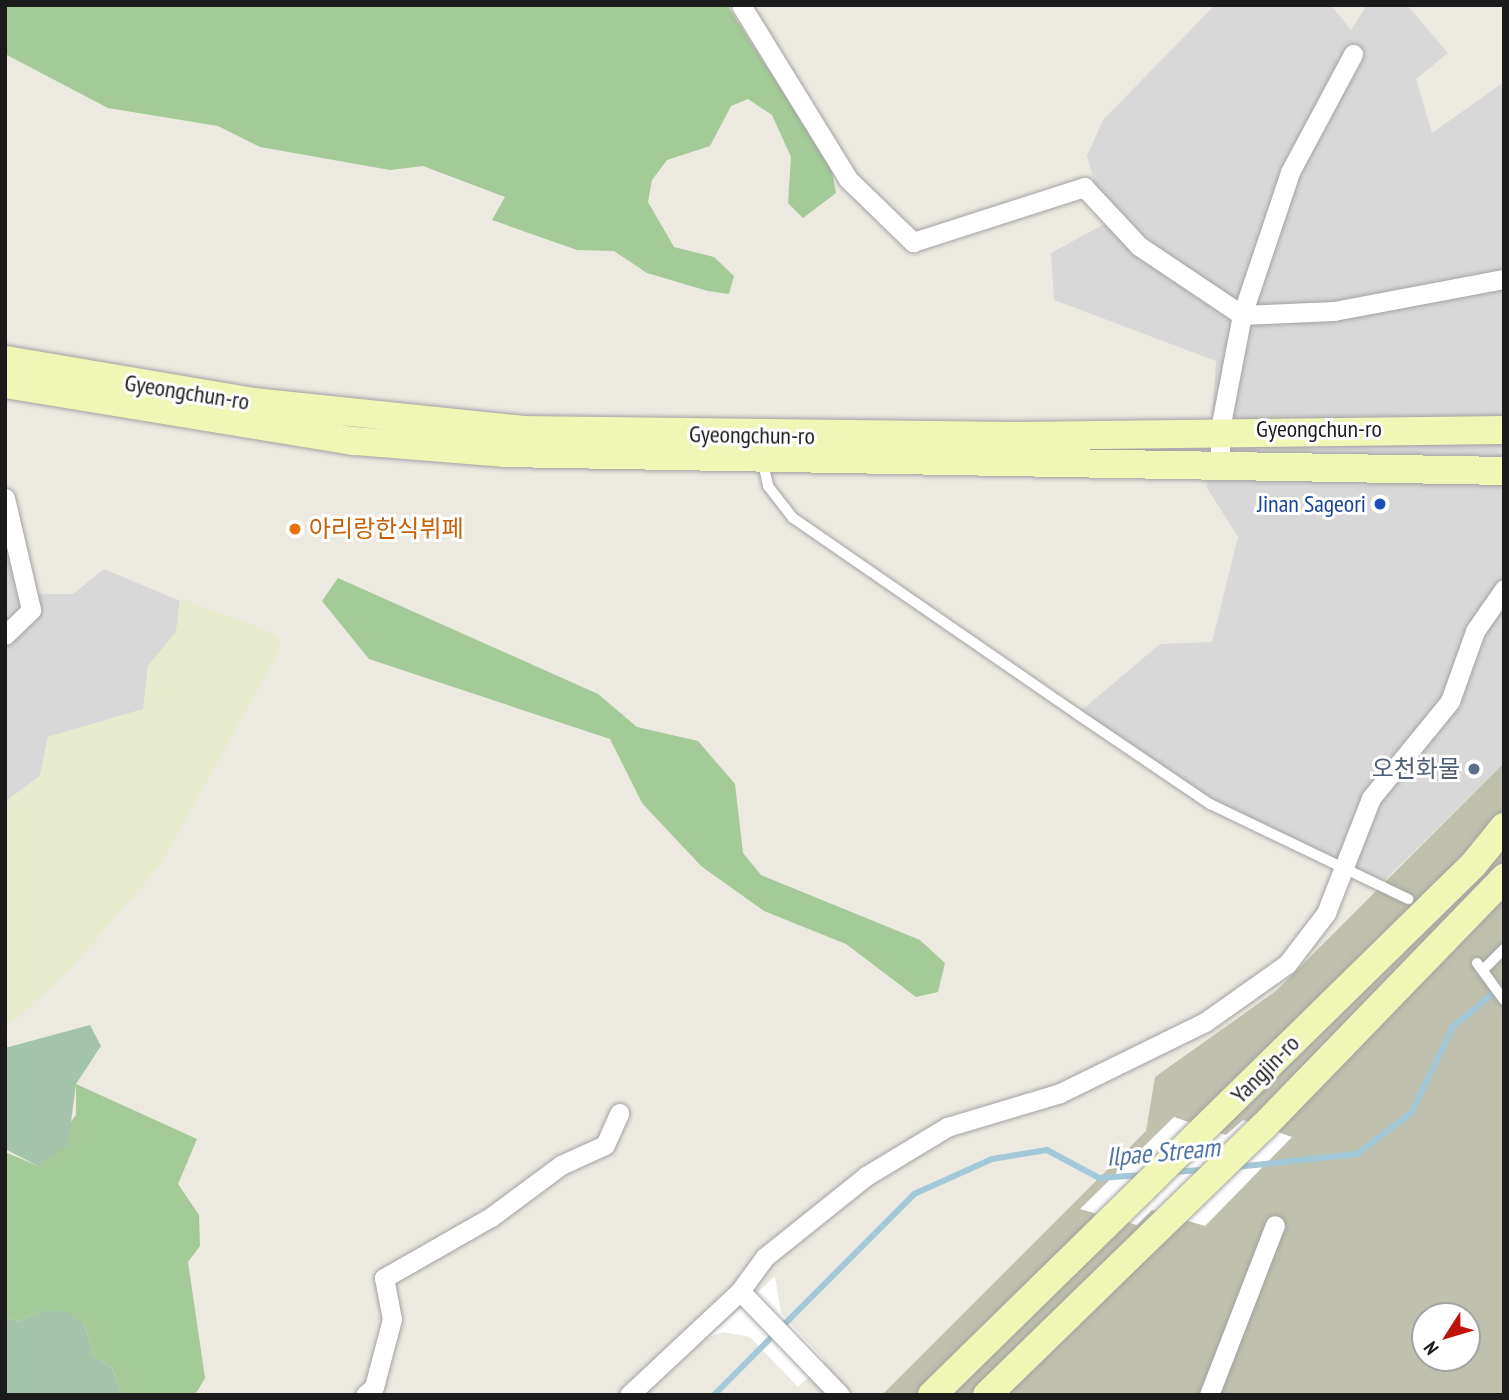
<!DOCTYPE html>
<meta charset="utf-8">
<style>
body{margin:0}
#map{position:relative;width:1509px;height:1400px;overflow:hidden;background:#ece9e1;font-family:"PT Sans Narrow","Noto Sans KR",sans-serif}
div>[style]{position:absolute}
.residential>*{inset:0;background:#d9d8d8}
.construction>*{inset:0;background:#bfc0ad}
.farmland>*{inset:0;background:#e7ebcd}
.forest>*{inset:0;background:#a3ca97}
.cemetery>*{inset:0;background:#a3c4aa}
.pier>*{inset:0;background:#fff}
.stream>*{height:6px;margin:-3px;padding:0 3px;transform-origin:3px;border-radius:3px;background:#a3c9d8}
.roads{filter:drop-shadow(0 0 2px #a2a2a2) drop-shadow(0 0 2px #a2a2a2)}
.lane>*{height:10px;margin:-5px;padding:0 5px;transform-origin:5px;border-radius:5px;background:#fff}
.street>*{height:19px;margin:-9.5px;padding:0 9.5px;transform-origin:9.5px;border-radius:9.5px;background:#fff}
.secondary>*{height:28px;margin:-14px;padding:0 14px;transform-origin:14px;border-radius:14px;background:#eff6b6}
.dots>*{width:19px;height:19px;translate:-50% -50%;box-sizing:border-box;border:4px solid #fff;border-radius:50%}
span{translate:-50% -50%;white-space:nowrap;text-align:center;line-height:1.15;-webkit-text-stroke:6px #fff;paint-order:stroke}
.street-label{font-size:24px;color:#1b1b1b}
.transit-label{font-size:24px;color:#164399}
.right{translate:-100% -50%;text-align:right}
.food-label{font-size:24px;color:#c56008}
.left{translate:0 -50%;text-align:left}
.service-label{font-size:24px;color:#4e5e75}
.water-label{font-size:26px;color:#4d74a5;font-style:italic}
.frame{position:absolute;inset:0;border:7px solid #1b1b1b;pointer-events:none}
.north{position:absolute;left:1411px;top:1302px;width:70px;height:70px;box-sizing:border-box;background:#fff;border:2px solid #a4a4a4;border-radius:50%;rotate:233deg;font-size:19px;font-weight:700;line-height:28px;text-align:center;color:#1b1b1b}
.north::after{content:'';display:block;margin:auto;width:24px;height:32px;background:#bd1309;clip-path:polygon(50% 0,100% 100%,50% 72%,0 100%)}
</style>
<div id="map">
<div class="residential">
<i style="clip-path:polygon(1215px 5px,1331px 5px,1351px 30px,1367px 5px,1407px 5px,1448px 53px,1416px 79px,1432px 133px,1504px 82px,1504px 763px,1379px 886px,1210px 804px,1077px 714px,1160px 644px,1212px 642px,1238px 537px,1207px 488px,1216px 361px,1054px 300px,1051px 253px,1106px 223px,1087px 156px,1103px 120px)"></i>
<i style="clip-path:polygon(5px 552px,19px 558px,39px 594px,73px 594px,104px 569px,180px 601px,176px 632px,148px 666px,144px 709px,48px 737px,40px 776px,5px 802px)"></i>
</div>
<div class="construction">
<i style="clip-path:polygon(evenodd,1504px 763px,1504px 1395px,882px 1395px,1146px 1131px,1155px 1077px,1276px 991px,1504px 763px,1425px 1316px,1467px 1316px,1467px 1358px,1425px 1358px,1425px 1316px)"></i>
</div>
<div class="farmland">
<i style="clip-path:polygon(180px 598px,278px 635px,280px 650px,161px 864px,67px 973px,5px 1029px,5px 802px,40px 776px,48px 737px,143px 709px,148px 666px,176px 632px)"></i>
</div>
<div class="forest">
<i style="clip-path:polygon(5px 5px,727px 5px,831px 167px,836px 193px,803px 218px,788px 203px,791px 157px,772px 115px,748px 99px,731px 106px,710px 146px,667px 160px,652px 180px,648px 202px,674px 247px,714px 257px,734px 276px,729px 294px,708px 291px,647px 273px,614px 251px,577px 250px,492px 220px,505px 197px,423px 166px,390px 170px,260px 147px,218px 126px,108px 108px,5px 54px)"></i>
<i style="clip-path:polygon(338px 578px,598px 694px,637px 727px,698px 741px,735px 784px,743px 853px,761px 875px,920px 940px,945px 963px,938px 992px,916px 997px,846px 944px,764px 911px,701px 866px,642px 803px,610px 739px,369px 659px,322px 601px)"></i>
<i style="clip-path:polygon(76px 1084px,197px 1139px,178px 1184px,199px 1215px,200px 1246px,188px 1262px,205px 1378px,195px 1395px,122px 1395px,112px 1368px,94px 1356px,84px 1324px,41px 1311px,18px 1322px,5px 1317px,5px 1152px,38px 1166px,76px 1115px)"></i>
</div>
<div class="cemetery">
<i style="clip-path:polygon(90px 1025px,101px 1046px,76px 1084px,68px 1145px,38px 1166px,5px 1149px,5px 1048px)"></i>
<i style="clip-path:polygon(41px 1311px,65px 1311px,84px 1324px,94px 1356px,112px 1368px,122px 1395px,5px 1395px,5px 1317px,18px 1322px)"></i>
</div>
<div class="pier">
<i style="clip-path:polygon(1174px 1117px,1226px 1135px,1243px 1120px,1292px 1137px,1205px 1226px,1152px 1210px,1137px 1225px,1080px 1209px)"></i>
<i style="clip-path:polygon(775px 1276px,781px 1313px,825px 1361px,798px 1387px,750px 1337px,723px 1332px,709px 1337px)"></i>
</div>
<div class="stream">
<i style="left:1236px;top:1167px;width:122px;rotate:-6.1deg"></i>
<i style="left:1357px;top:1154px;width:68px;rotate:-37.2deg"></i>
<i style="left:1411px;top:1113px;width:96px;rotate:-64deg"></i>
<i style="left:1453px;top:1027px;width:67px;rotate:-40.1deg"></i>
<i style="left:1173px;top:1172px;width:31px;rotate:-4deg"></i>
<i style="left:714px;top:1395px;width:284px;rotate:-45.1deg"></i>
<i style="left:914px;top:1194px;width:85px;rotate:-24.2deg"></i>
<i style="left:992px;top:1159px;width:56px;rotate:-9.3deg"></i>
<i style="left:1047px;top:1150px;width:59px;rotate:28.3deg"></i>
<i style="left:1099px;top:1178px;width:43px;rotate:-4deg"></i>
</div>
<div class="roads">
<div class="lane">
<i style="left:762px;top:459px;width:28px;rotate:77deg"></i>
<i style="left:768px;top:486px;width:41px;rotate:52deg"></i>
<i style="left:793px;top:518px;width:345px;rotate:34.6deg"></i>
<i style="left:1077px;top:714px;width:161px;rotate:34.1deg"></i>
<i style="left:1210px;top:804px;width:220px;rotate:25.6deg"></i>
<i style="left:1477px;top:963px;width:46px;rotate:53.9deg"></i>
<i style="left:1483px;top:970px;width:30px;rotate:-45deg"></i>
</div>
<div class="street">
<i style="left:741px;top:5px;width:204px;rotate:58.4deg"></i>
<i style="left:848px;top:179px;width:91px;rotate:44.1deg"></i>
<i style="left:913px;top:242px;width:180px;rotate:-17.8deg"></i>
<i style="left:1084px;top:187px;width:81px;rotate:47deg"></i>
<i style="left:1139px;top:246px;width:124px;rotate:33.8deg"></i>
<i style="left:1242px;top:315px;width:92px;rotate:-2.5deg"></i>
<i style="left:1334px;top:311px;width:173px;rotate:-10.7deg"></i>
<i style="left:1220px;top:467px;width:38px;rotate:-90deg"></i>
<i style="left:1220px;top:429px;width:116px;rotate:-79.1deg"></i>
<i style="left:1242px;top:315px;width:151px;rotate:-71.4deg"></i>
<i style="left:1290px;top:172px;width:134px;rotate:-61.9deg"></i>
<i style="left:5px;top:498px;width:115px;rotate:76.9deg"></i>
<i style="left:31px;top:610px;width:36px;rotate:136deg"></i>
<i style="left:740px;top:1291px;width:144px;rotate:46.1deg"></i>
<i style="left:365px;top:1395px;width:12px;rotate:-42deg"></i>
<i style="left:374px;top:1387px;width:70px;rotate:-75.2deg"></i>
<i style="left:392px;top:1319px;width:42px;rotate:-101deg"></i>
<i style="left:384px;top:1278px;width:123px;rotate:-29.7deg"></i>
<i style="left:491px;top:1217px;width:87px;rotate:-36.6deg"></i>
<i style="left:561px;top:1165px;width:48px;rotate:-24.4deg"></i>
<i style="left:605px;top:1145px;width:35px;rotate:-66deg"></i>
<i style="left:629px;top:1395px;width:152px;rotate:-43.1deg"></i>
<i style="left:740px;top:1291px;width:42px;rotate:-53.7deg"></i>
<i style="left:765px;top:1257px;width:129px;rotate:-38.7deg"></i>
<i style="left:866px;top:1176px;width:95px;rotate:-31.2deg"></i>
<i style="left:947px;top:1127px;width:118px;rotate:-16.7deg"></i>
<i style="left:1060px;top:1093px;width:161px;rotate:-26.1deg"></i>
<i style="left:1205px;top:1022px;width:100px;rotate:-35.3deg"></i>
<i style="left:1287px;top:964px;width:64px;rotate:-52.6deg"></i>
<i style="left:1326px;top:913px;width:123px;rotate:-68.6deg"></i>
<i style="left:1371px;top:798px;width:125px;rotate:-50.8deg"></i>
<i style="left:1450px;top:701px;width:74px;rotate:-70.3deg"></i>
<i style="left:1475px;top:631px;width:51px;rotate:-55.4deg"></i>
<i style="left:1209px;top:1395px;width:182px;rotate:-68.8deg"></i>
</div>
<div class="secondary">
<i style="left:5px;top:360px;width:252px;rotate:9.6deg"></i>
<i style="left:253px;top:402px;width:270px;rotate:5.9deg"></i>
<i style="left:522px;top:430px;width:492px;rotate:0.7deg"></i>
<i style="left:1014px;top:436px;width:490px;rotate:-0.7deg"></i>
<i style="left:5px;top:384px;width:354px;rotate:9.3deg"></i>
<i style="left:354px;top:441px;width:151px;rotate:4.5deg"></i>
<i style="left:505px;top:453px;width:999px;rotate:1.03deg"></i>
<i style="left:932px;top:1395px;width:757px;rotate:-44.41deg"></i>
<i style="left:1473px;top:865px;width:49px;rotate:-50.8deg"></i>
<i style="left:987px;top:1395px;width:385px;rotate:-44.2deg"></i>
<i style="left:1263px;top:1127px;width:347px;rotate:-45.9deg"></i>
</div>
</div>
<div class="dots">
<i style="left:1380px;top:504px;background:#1a4fb4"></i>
<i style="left:295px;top:529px;background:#e8710a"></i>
<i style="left:1474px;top:769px;background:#5c6f8a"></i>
</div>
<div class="street-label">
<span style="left:187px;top:392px;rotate:9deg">Gyeongchun-ro</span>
<span style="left:1319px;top:429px">Gyeongchun-ro</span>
<span style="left:752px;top:435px;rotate:1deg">Gyeongchun-ro</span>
<span style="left:1265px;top:1069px;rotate:-45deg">Yangjin-ro</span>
</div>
<div class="transit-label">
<span class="right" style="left:1366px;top:504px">Jinan Sageori</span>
</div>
<div class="food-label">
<span class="left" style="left:309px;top:529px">아리랑한식뷔페</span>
</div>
<div class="service-label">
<span class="right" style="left:1460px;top:769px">오천화물</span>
</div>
<div class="water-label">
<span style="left:1163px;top:1152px;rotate:-5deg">Ilpae Stream</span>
</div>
<div class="frame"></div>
<div class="north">N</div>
</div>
